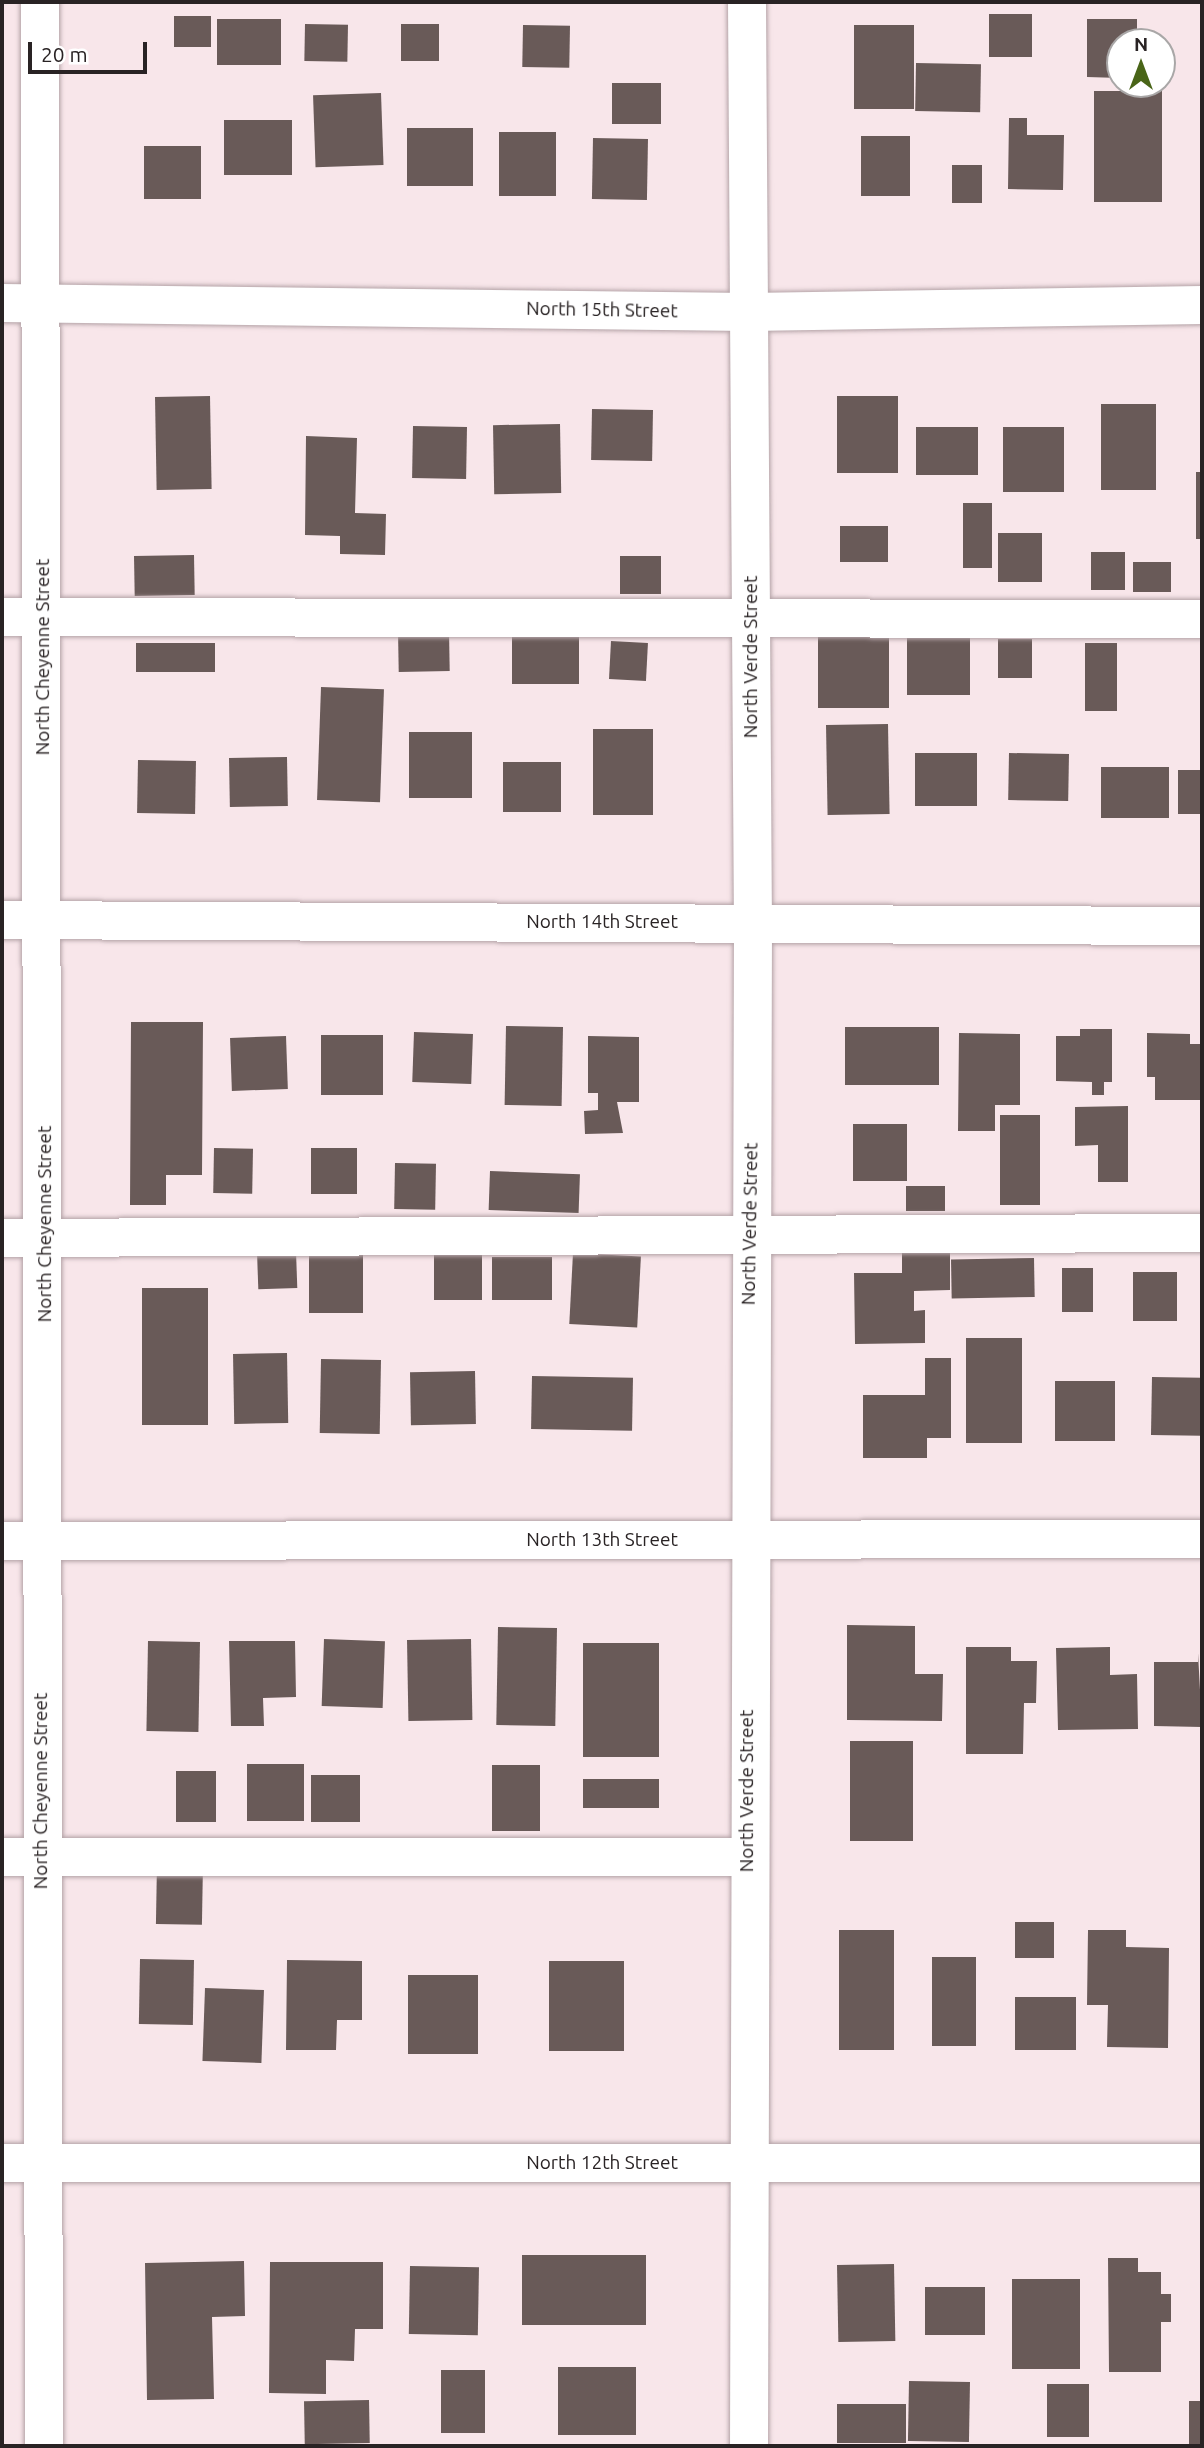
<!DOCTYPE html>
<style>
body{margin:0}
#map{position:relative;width:1204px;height:2448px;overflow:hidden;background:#f8e6ea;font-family:Ubuntu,sans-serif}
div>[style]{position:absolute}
.building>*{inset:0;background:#695a58;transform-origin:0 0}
.roads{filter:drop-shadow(0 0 2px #b4a3a7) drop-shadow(0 0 2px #b4a3a7)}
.minor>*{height:38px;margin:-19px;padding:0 19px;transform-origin:19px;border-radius:19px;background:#fff}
span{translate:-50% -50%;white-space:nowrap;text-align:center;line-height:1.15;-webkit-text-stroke:7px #fff;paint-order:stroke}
.street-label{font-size:19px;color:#292324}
.frame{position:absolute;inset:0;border:4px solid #292324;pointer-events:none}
.north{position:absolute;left:1106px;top:28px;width:70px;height:70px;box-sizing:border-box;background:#fff;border:2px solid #a9a7a7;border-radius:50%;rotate:0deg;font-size:19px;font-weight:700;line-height:28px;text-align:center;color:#292324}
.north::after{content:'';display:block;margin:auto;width:24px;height:32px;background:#496518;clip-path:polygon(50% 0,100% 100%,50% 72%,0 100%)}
.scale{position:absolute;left:28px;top:42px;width:119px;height:32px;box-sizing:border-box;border:4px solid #292324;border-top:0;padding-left:9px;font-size:21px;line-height:24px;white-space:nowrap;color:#292324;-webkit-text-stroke:5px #fff;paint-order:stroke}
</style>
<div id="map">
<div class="building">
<i style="left:989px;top:14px;width:43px;height:43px"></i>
<i style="left:174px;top:16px;width:37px;height:31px"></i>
<i style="left:281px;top:19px;width:46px;height:64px;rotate:90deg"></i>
<i style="clip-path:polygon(1087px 19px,1137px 19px,1137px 42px,1120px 42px,1120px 78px,1087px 77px)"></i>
<i style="left:305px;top:24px;width:43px;height:37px;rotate:1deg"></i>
<i style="left:401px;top:24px;width:38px;height:37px"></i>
<i style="left:523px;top:25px;width:47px;height:42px;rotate:1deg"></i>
<i style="left:854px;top:25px;width:60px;height:84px"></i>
<i style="left:916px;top:63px;width:65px;height:48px;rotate:1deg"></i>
<i style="left:612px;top:83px;width:49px;height:41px"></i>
<i style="left:1162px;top:91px;width:111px;height:68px;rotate:90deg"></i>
<i style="left:381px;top:93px;width:72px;height:68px;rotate:88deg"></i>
<i style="clip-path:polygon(1009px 118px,1027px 118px,1027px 135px,1064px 135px,1063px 190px,1008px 189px)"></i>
<i style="left:224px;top:120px;width:68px;height:55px"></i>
<i style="left:407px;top:128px;width:66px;height:58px"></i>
<i style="left:499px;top:132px;width:57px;height:64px"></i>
<i style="left:861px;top:136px;width:49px;height:60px"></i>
<i style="left:593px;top:138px;width:55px;height:61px;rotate:1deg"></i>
<i style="left:144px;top:146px;width:57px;height:53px"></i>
<i style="left:952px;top:165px;width:30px;height:38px"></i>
<i style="left:210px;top:396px;width:93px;height:55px;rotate:89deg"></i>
<i style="left:837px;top:396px;width:61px;height:77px"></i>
<i style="left:1156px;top:404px;width:86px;height:55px;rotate:90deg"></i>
<i style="left:592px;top:409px;width:61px;height:51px;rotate:1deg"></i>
<i style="left:560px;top:424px;width:69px;height:67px;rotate:89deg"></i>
<i style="left:413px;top:426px;width:54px;height:52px;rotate:1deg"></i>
<i style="left:916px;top:427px;width:62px;height:48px"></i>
<i style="left:1003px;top:427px;width:61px;height:65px"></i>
<i style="clip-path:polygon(306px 436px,357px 438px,355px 513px,386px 514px,385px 555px,340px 554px,340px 536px,305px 535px)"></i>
<i style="left:1196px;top:472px;width:6px;height:67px"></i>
<i style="left:992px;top:503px;width:65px;height:29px;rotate:90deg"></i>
<i style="left:888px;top:526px;width:36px;height:48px;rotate:90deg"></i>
<i style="left:998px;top:533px;width:44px;height:49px"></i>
<i style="left:1091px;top:552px;width:34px;height:38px"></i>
<i style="left:194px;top:555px;width:40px;height:60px;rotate:89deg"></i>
<i style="left:620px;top:556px;width:41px;height:38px"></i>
<i style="left:1133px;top:562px;width:38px;height:30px"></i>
<i style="left:449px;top:630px;width:41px;height:51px;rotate:89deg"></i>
<i style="left:889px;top:631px;width:77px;height:71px;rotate:90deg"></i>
<i style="left:579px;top:636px;width:48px;height:67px;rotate:90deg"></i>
<i style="left:907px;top:638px;width:63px;height:57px"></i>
<i style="left:998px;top:639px;width:34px;height:39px"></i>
<i style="left:611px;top:641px;width:37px;height:38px;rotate:3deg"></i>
<i style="left:215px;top:643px;width:29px;height:79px;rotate:90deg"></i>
<i style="left:1085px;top:643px;width:32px;height:68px"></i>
<i style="left:321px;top:687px;width:63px;height:113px;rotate:2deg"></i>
<i style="left:888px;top:724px;width:90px;height:62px;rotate:89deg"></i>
<i style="left:593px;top:729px;width:60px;height:86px"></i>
<i style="left:409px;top:732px;width:63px;height:66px"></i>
<i style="left:915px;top:753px;width:62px;height:53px"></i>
<i style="left:1009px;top:753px;width:60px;height:47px;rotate:1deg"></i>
<i style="left:287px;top:757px;width:49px;height:58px;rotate:89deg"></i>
<i style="left:138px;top:760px;width:58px;height:53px;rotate:1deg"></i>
<i style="left:503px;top:762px;width:58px;height:50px"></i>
<i style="left:1101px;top:767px;width:68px;height:51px"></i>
<i style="left:1178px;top:770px;width:24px;height:44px"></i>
<i style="clip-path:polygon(131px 1022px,203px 1022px,202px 1175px,166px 1175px,166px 1205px,130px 1205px)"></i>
<i style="left:506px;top:1026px;width:57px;height:79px;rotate:1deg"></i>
<i style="left:939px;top:1027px;width:58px;height:94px;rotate:90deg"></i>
<i style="clip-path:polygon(1080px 1029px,1112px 1029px,1112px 1082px,1104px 1082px,1104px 1095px,1092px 1095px,1092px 1082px,1056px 1081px,1056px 1036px,1080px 1036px)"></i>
<i style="left:414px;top:1032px;width:59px;height:50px;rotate:2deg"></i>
<i style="clip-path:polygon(959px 1033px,1020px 1034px,1020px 1105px,995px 1105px,995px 1131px,958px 1131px)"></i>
<i style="clip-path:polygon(1147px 1033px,1190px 1034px,1190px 1044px,1202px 1044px,1202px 1100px,1155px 1100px,1155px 1077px,1147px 1077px)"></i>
<i style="left:321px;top:1035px;width:62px;height:60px"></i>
<i style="left:286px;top:1036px;width:53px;height:56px;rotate:88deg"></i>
<i style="clip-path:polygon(588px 1036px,639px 1037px,639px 1102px,617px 1102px,623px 1133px,585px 1134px,584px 1111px,598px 1110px,598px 1093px,588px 1093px)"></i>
<i style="clip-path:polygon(1128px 1106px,1128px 1182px,1098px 1182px,1098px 1145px,1075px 1146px,1075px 1107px)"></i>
<i style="left:1000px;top:1115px;width:40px;height:90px"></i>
<i style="left:853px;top:1124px;width:54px;height:57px"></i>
<i style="left:214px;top:1148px;width:39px;height:45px;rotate:1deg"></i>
<i style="left:311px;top:1148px;width:46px;height:46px"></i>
<i style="left:395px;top:1163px;width:41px;height:46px;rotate:1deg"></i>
<i style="left:490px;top:1171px;width:90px;height:39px;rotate:2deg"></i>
<i style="left:906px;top:1186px;width:39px;height:25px"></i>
<i style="clip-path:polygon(902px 1242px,950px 1242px,950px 1290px,914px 1291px,914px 1311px,925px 1310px,925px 1343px,855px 1344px,854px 1273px,902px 1273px)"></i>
<i style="left:309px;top:1248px;width:54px;height:65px"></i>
<i style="left:296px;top:1251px;width:37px;height:39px;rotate:88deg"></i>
<i style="left:573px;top:1253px;width:68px;height:71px;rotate:3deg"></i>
<i style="left:434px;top:1254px;width:48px;height:46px"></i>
<i style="left:492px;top:1257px;width:60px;height:43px"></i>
<i style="left:1034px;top:1258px;width:39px;height:83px;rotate:89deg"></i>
<i style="left:1062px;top:1268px;width:31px;height:44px"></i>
<i style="left:1133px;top:1272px;width:44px;height:49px"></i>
<i style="left:208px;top:1288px;width:137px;height:66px;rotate:90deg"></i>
<i style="left:966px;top:1338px;width:56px;height:105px"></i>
<i style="left:287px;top:1353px;width:70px;height:54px;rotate:89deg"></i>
<i style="clip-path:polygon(925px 1358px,951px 1358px,951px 1438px,927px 1438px,927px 1458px,863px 1458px,863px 1395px,925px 1395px)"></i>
<i style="left:321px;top:1359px;width:60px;height:74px;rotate:1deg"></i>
<i style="left:475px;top:1371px;width:53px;height:65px;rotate:89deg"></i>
<i style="left:532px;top:1376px;width:101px;height:53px;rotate:1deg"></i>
<i style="left:1152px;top:1377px;width:50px;height:58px;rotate:1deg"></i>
<i style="left:1055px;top:1381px;width:60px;height:60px"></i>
<i style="clip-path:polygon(847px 1625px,915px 1626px,915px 1674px,943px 1674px,942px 1721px,847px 1720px)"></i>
<i style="left:498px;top:1627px;width:59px;height:98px;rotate:1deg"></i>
<i style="left:324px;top:1639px;width:61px;height:67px;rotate:2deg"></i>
<i style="left:471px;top:1639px;width:81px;height:64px;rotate:89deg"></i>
<i style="left:148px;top:1641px;width:52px;height:90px;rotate:1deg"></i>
<i style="clip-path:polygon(229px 1641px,295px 1641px,296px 1697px,263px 1698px,264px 1726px,231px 1726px)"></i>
<i style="left:583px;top:1643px;width:76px;height:114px"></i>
<i style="clip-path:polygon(966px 1647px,1011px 1647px,1011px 1661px,1037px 1661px,1036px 1703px,1024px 1703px,1023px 1754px,966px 1754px)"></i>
<i style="clip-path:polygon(1110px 1647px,1110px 1675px,1137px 1674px,1138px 1729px,1058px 1730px,1056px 1648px)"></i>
<i style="clip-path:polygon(1198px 1653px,1202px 1727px,1154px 1726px,1154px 1662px,1198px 1662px)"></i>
<i style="left:850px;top:1741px;width:63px;height:100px"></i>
<i style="left:247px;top:1764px;width:57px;height:57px"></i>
<i style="left:492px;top:1765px;width:48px;height:66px"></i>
<i style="left:176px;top:1771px;width:40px;height:51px"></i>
<i style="left:311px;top:1775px;width:49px;height:47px"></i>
<i style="left:659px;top:1779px;width:29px;height:76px;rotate:90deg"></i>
<i style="left:157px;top:1863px;width:46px;height:61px;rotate:1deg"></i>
<i style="left:1015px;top:1922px;width:39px;height:36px"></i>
<i style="left:839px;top:1930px;width:55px;height:120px"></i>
<i style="clip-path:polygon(1088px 1930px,1126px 1930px,1126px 1947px,1169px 1948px,1168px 2048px,1107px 2047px,1108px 2005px,1087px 2005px)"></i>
<i style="left:932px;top:1957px;width:44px;height:89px"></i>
<i style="left:140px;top:1959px;width:54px;height:65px;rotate:1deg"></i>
<i style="clip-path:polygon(287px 1960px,362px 1961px,362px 2020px,337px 2020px,336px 2050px,286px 2050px)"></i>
<i style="left:549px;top:1961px;width:75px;height:90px"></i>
<i style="left:408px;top:1975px;width:70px;height:79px"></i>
<i style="left:205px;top:1988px;width:59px;height:73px;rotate:2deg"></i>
<i style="left:1015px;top:1997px;width:61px;height:53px"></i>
<i style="left:646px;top:2255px;width:70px;height:124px;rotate:90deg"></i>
<i style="clip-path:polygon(1108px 2258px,1138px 2258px,1138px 2272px,1161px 2272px,1161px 2294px,1171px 2294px,1171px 2322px,1161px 2322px,1161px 2372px,1109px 2372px)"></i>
<i style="clip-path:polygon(244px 2261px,245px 2316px,212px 2317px,214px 2399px,147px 2400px,145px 2263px)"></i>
<i style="clip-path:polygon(270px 2262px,383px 2262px,383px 2329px,355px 2329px,354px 2361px,326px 2360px,326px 2394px,269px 2393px)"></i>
<i style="left:894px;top:2264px;width:77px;height:57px;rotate:89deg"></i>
<i style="left:410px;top:2266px;width:69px;height:68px;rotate:1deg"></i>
<i style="left:1012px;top:2279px;width:68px;height:90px"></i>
<i style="left:985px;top:2287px;width:48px;height:60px;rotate:90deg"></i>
<i style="left:558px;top:2367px;width:78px;height:68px"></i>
<i style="left:441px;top:2370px;width:44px;height:63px"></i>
<i style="left:909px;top:2381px;width:61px;height:60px;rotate:1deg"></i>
<i style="left:1047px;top:2384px;width:42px;height:53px"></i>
<i style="left:369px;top:2400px;width:43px;height:65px;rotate:89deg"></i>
<i style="left:1189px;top:2401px;width:13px;height:45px"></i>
<i style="left:906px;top:2404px;width:39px;height:69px;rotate:90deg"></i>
</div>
<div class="roads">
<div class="minor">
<i style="left:40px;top:2px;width:2444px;rotate:89.91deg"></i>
<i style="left:747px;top:2px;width:921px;rotate:89.63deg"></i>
<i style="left:753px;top:923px;width:1523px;rotate:90.15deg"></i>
<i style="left:2px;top:303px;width:747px;rotate:0.69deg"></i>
<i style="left:749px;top:312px;width:453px;rotate:-0.9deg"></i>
<i style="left:2px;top:617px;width:1200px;rotate:0.1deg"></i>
<i style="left:2px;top:920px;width:1200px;rotate:0.29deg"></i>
<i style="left:2px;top:1238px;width:1200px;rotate:-0.24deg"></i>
<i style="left:2px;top:1541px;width:1200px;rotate:-0.1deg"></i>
<i style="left:2px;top:1857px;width:744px"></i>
<i style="left:2px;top:2163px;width:1200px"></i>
</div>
</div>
<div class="street-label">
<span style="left:602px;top:310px;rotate:1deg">North 15th Street</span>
<span style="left:43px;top:657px;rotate:-90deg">North Cheyenne Street</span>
<span style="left:751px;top:657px;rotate:-90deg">North Verde Street</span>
<span style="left:602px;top:922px">North 14th Street</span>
<span style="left:45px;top:1224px;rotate:-90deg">North Cheyenne Street</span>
<span style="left:750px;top:1224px;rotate:-89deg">North Verde Street</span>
<span style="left:602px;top:1540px">North 13th Street</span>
<span style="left:41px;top:1791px;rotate:-90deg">North Cheyenne Street</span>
<span style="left:747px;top:1791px;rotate:-90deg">North Verde Street</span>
<span style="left:602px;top:2163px">North 12th Street</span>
</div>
<div class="frame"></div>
<div class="north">N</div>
<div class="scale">20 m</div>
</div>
